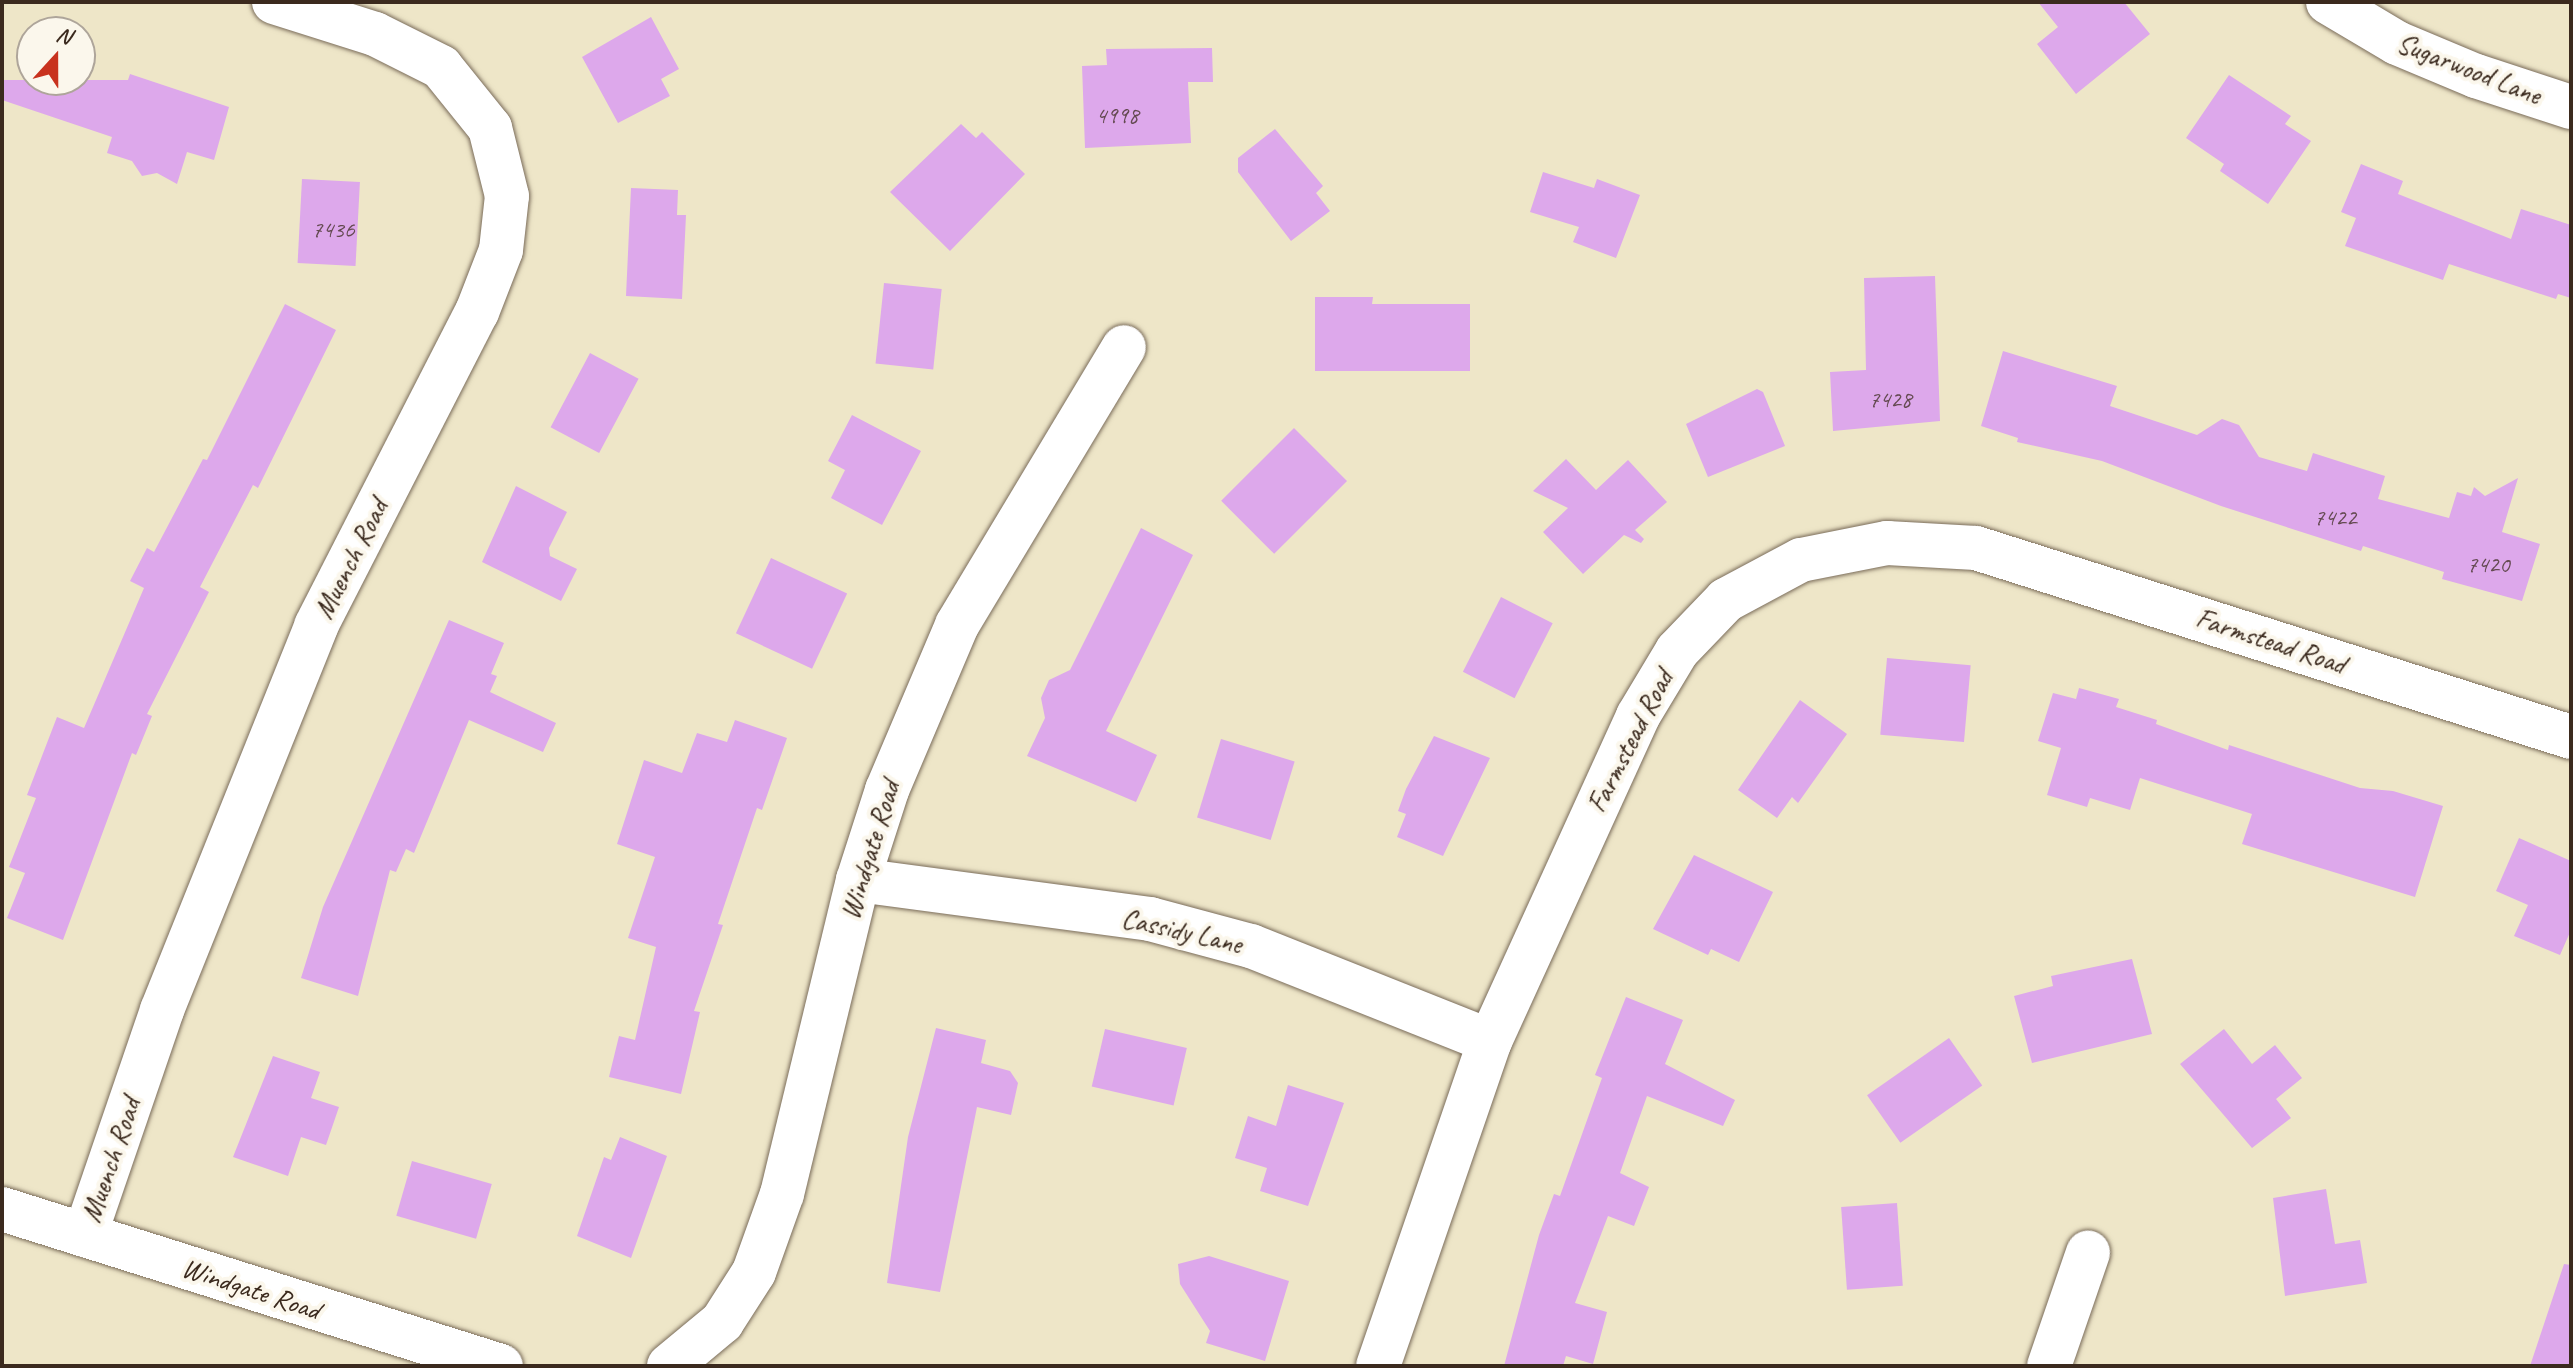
<!DOCTYPE html>
<style>
body{margin:0}
#map{position:relative;width:2573px;height:1368px;overflow:hidden;background:#eee6c8;font-family:Caveat,sans-serif}
div>[style]{position:absolute}
.building>*{inset:0;background:#dda8eb;transform-origin:0 0}
.roads{filter:drop-shadow(0 0 2px #7a6c5a) drop-shadow(0 0 2px #7a6c5a)}
.street>*{height:44px;margin:-22px;padding:0 22px;transform-origin:22px;border-radius:22px;background:#fff}
span{translate:-50% -50%;white-space:nowrap;text-align:center;line-height:1.15;-webkit-text-stroke:8px #fbf7ec;paint-order:stroke}
.number-label{font-size:24px;color:#644a51}
.number-label span{-webkit-text-stroke-width:0}
.street-label{font-size:28px;color:#3b2a1e}
.frame{position:absolute;inset:0;border:4px solid #3b2a1e;pointer-events:none}
.north{position:absolute;left:16px;top:16px;width:80px;height:80px;box-sizing:border-box;background:#fbf7ec;border:2px solid #aea59a;border-radius:50%;rotate:21deg;font-size:22px;font-weight:700;line-height:32px;text-align:center;color:#3b2a1e}
.north::after{content:'';display:block;margin:auto;width:28px;height:36px;background:#c8321e;clip-path:polygon(50% 0,100% 100%,50% 72%,0 100%)}
</style>
<div id="map">
<div class="building">
<i style="clip-path:polygon(2038px 2px,2124px 2px,2150px 34px,2076px 94px,2037px 44px,2058px 27px)"></i>
<i style="clip-path:polygon(651px 17px,679px 69px,661px 79px,670px 96px,618px 123px,582px 57px)"></i>
<i style="clip-path:polygon(1212px 48px,1213px 82px,1188px 82px,1191px 143px,1085px 148px,1082px 66px,1107px 65px,1106px 49px)"></i>
<i style="clip-path:polygon(130px 74px,229px 107px,214px 160px,187px 152px,177px 184px,157px 173px,142px 176px,132px 161px,107px 153px,112px 137px,2px 100px,2px 80px,128px 80px)"></i>
<i style="clip-path:polygon(2229px 75px,2291px 116px,2285px 124px,2311px 141px,2268px 204px,2220px 171px,2224px 164px,2186px 138px)"></i>
<i style="clip-path:polygon(961px 124px,976px 138px,982px 132px,1025px 174px,950px 251px,890px 192px)"></i>
<i style="clip-path:polygon(1275px 129px,1323px 186px,1316px 193px,1330px 211px,1291px 241px,1238px 172px,1238px 158px)"></i>
<i style="clip-path:polygon(2361px 164px,2403px 181px,2398px 194px,2511px 239px,2521px 209px,2571px 225px,2571px 298px,2558px 294px,2556px 299px,2449px 264px,2443px 280px,2345px 246px,2356px 218px,2341px 212px)"></i>
<i style="clip-path:polygon(1543px 172px,1594px 188px,1597px 179px,1640px 195px,1616px 258px,1573px 242px,1579px 227px,1530px 212px)"></i>
<i style="left:302px;top:179px;width:58px;height:84px;rotate:3deg"></i>
<i style="clip-path:polygon(631px 188px,678px 190px,677px 215px,686px 215px,682px 299px,626px 296px)"></i>
<i style="clip-path:polygon(1935px 276px,1940px 421px,1833px 431px,1830px 372px,1866px 370px,1864px 278px)"></i>
<i style="left:884px;top:283px;width:58px;height:81px;rotate:6deg"></i>
<i style="clip-path:polygon(1315px 297px,1373px 297px,1372px 304px,1470px 304px,1470px 371px,1315px 371px)"></i>
<i style="clip-path:polygon(285px 304px,336px 330px,258px 488px,253px 485px,200px 587px,209px 592px,147px 714px,152px 716px,136px 755px,132px 753px,63px 940px,7px 918px,25px 873px,9px 867px,36px 798px,27px 795px,57px 717px,84px 728px,144px 588px,130px 581px,147px 548px,154px 552px,203px 459px,207px 460px)"></i>
<i style="clip-path:polygon(2003px 351px,2117px 386px,2110px 406px,2197px 435px,2222px 419px,2239px 425px,2259px 457px,2307px 471px,2313px 453px,2385px 476px,2378px 499px,2449px 518px,2457px 492px,2471px 496px,2474px 487px,2485px 496px,2518px 478px,2502px 532px,2540px 544px,2522px 601px,2442px 579px,2444px 572px,2363px 546px,2361px 551px,2221px 506px,2102px 461px,2017px 442px,2018px 438px,1981px 426px)"></i>
<i style="left:590px;top:353px;width:55px;height:84px;rotate:28deg"></i>
<i style="clip-path:polygon(1757px 389px,1763px 392px,1785px 446px,1708px 477px,1686px 424px)"></i>
<i style="clip-path:polygon(852px 415px,921px 451px,882px 525px,831px 498px,845px 470px,828px 461px)"></i>
<i style="left:1294px;top:428px;width:75px;height:103px;rotate:45deg"></i>
<i style="clip-path:polygon(1566px 459px,1596px 490px,1628px 460px,1667px 502px,1635px 530px,1644px 539px,1641px 543px,1624px 535px,1583px 574px,1543px 532px,1568px 508px,1533px 491px)"></i>
<i style="clip-path:polygon(516px 486px,567px 512px,549px 548px,550px 556px,577px 569px,561px 601px,482px 562px)"></i>
<i style="clip-path:polygon(1141px 528px,1193px 555px,1106px 731px,1157px 755px,1136px 802px,1027px 756px,1045px 718px,1041px 698px,1049px 680px,1070px 670px)"></i>
<i style="left:771px;top:558px;width:84px;height:83px;rotate:25deg"></i>
<i style="left:1501px;top:597px;width:58px;height:84px;rotate:27deg"></i>
<i style="clip-path:polygon(449px 620px,504px 643px,491px 674px,497px 676px,490px 692px,556px 723px,543px 752px,469px 720px,414px 853px,406px 849px,396px 872px,390px 870px,358px 996px,301px 978px,323px 907px)"></i>
<i style="left:1887px;top:658px;width:84px;height:77px;rotate:5deg"></i>
<i style="clip-path:polygon(2079px 688px,2119px 699px,2116px 707px,2157px 720px,2156px 724px,2228px 750px,2229px 745px,2360px 788px,2393px 791px,2443px 806px,2415px 897px,2242px 844px,2252px 814px,2140px 778px,2130px 810px,2090px 798px,2087px 807px,2047px 795px,2061px 748px,2038px 741px,2053px 693px,2076px 699px)"></i>
<i style="clip-path:polygon(1800px 700px,1847px 734px,1798px 803px,1792px 797px,1777px 818px,1738px 790px)"></i>
<i style="clip-path:polygon(735px 720px,787px 738px,762px 810px,757px 808px,718px 924px,723px 925px,694px 1011px,700px 1012px,681px 1094px,609px 1077px,619px 1036px,635px 1040px,656px 947px,628px 938px,655px 857px,617px 844px,644px 760px,682px 773px,697px 733px,727px 742px)"></i>
<i style="clip-path:polygon(1434px 736px,1490px 758px,1443px 856px,1397px 837px,1406px 814px,1398px 811px,1406px 789px)"></i>
<i style="left:1221px;top:739px;width:77px;height:82px;rotate:17deg"></i>
<i style="clip-path:polygon(2519px 838px,2571px 861px,2571px 930px,2560px 955px,2514px 936px,2528px 905px,2496px 891px)"></i>
<i style="clip-path:polygon(1694px 855px,1773px 892px,1739px 962px,1711px 949px,1708px 955px,1653px 929px)"></i>
<i style="clip-path:polygon(2132px 959px,2152px 1034px,2032px 1063px,2014px 996px,2053px 986px,2051px 976px)"></i>
<i style="clip-path:polygon(1626px 997px,1683px 1020px,1665px 1064px,1735px 1100px,1723px 1126px,1647px 1096px,1620px 1173px,1649px 1187px,1634px 1226px,1608px 1216px,1575px 1303px,1607px 1312px,1593px 1364px,1566px 1356px,1563px 1366px,1504px 1366px,1539px 1235px,1554px 1194px,1560px 1196px,1602px 1078px,1595px 1075px)"></i>
<i style="clip-path:polygon(936px 1028px,986px 1040px,981px 1063px,1010px 1071px,1018px 1083px,1011px 1115px,977px 1107px,940px 1292px,887px 1283px,908px 1137px)"></i>
<i style="left:1105px;top:1029px;width:84px;height:59px;rotate:13deg"></i>
<i style="clip-path:polygon(2224px 1029px,2252px 1064px,2275px 1045px,2302px 1078px,2276px 1099px,2291px 1118px,2252px 1148px,2180px 1064px)"></i>
<i style="left:1949px;top:1038px;width:58px;height:100px;rotate:55deg"></i>
<i style="clip-path:polygon(273px 1056px,320px 1072px,311px 1098px,339px 1107px,326px 1145px,301px 1137px,288px 1176px,233px 1157px)"></i>
<i style="clip-path:polygon(1288px 1085px,1344px 1103px,1308px 1206px,1260px 1191px,1267px 1168px,1235px 1158px,1248px 1116px,1276px 1126px)"></i>
<i style="clip-path:polygon(620px 1137px,667px 1156px,631px 1258px,577px 1236px,604px 1157px,611px 1160px)"></i>
<i style="left:412px;top:1161px;width:83px;height:57px;rotate:16deg"></i>
<i style="clip-path:polygon(2326px 1189px,2335px 1244px,2360px 1240px,2367px 1283px,2285px 1296px,2273px 1198px)"></i>
<i style="left:1897px;top:1203px;width:83px;height:56px;rotate:86deg"></i>
<i style="clip-path:polygon(1209px 1256px,1289px 1281px,1265px 1361px,1206px 1343px,1210px 1331px,1180px 1284px,1178px 1264px)"></i>
<i style="clip-path:polygon(2564px 1264px,2571px 1265px,2571px 1366px,2530px 1366px)"></i>
</div>
<div class="roads">
<div class="street">
<i style="left:2328px;top:2px;width:80px;rotate:30.7deg"></i>
<i style="left:2397px;top:43px;width:86px;rotate:22.7deg"></i>
<i style="left:2476px;top:76px;width:100px;rotate:18.1deg"></i>
<i style="left:858px;top:880px;width:295px;rotate:7.6deg"></i>
<i style="left:1150px;top:919px;width:105px;rotate:15deg"></i>
<i style="left:1251px;top:946px;width:257px;rotate:21.7deg"></i>
<i style="left:2px;top:1209px;width:523px;rotate:17.47deg"></i>
<i style="left:85px;top:1235px;width:238px;rotate:-71.1deg"></i>
<i style="left:162px;top:1010px;width:414px;rotate:-68.1deg"></i>
<i style="left:316px;top:626px;width:353px;rotate:-62.9deg"></i>
<i style="left:477px;top:312px;width:66px;rotate:-68.8deg"></i>
<i style="left:501px;top:250px;width:54px;rotate:-83.7deg"></i>
<i style="left:507px;top:196px;width:70px;rotate:-104deg"></i>
<i style="left:490px;top:128px;width:78px;rotate:-128.8deg"></i>
<i style="left:441px;top:67px;width:74px;rotate:-153.4deg"></i>
<i style="left:375px;top:34px;width:106px;rotate:-162.4deg"></i>
<i style="left:669px;top:1366px;width:69px;rotate:-39.7deg"></i>
<i style="left:722px;top:1322px;width:59px;rotate:-57.4deg"></i>
<i style="left:754px;top:1272px;width:83px;rotate:-70.3deg"></i>
<i style="left:782px;top:1194px;width:323px;rotate:-76.4deg"></i>
<i style="left:858px;top:880px;width:95px;rotate:-72.1deg"></i>
<i style="left:887px;top:790px;width:179px;rotate:-67deg"></i>
<i style="left:957px;top:625px;width:324px;rotate:-59deg"></i>
<i style="left:1378px;top:1366px;width:344px;rotate:-71deg"></i>
<i style="left:1490px;top:1041px;width:357px;rotate:-65.5deg"></i>
<i style="left:1638px;top:716px;width:76px;rotate:-59deg"></i>
<i style="left:1677px;top:651px;width:71px;rotate:-46.1deg"></i>
<i style="left:1726px;top:600px;width:85px;rotate:-28.1deg"></i>
<i style="left:1801px;top:560px;width:88px;rotate:-11.2deg"></i>
<i style="left:1887px;top:543px;width:89px;rotate:3.2deg"></i>
<i style="left:1976px;top:548px;width:624px;rotate:17.62deg"></i>
<i style="left:2049px;top:1366px;width:120px;rotate:-71deg"></i>
</div>
</div>
<div class="number-label">
<span style="left:1117px;top:116px">4998</span>
<span style="left:333px;top:230px">7436</span>
<span style="left:1890px;top:400px">7428</span>
<span style="left:2335px;top:518px">7422</span>
<span style="left:2488px;top:565px">7420</span>
</div>
<div class="street-label">
<span style="left:2469px;top:69px;rotate:21deg">Sugarwood Lane</span>
<span style="left:351px;top:559px;rotate:-63deg">Muench Road</span>
<span style="left:2271px;top:641px;rotate:18deg">Farmstead Road</span>
<span style="left:1630px;top:741px;rotate:-63deg">Farmstead Road</span>
<span style="left:870px;top:850px;rotate:-73deg">Windgate Road</span>
<span style="left:1182px;top:931px;rotate:13deg">Cassidy Lane</span>
<span style="left:111px;top:1160px;rotate:-71deg">Muench Road</span>
<span style="left:251px;top:1289px;rotate:18deg">Windgate Road</span>
</div>
<div class="frame"></div>
<div class="north">N</div>
</div>
